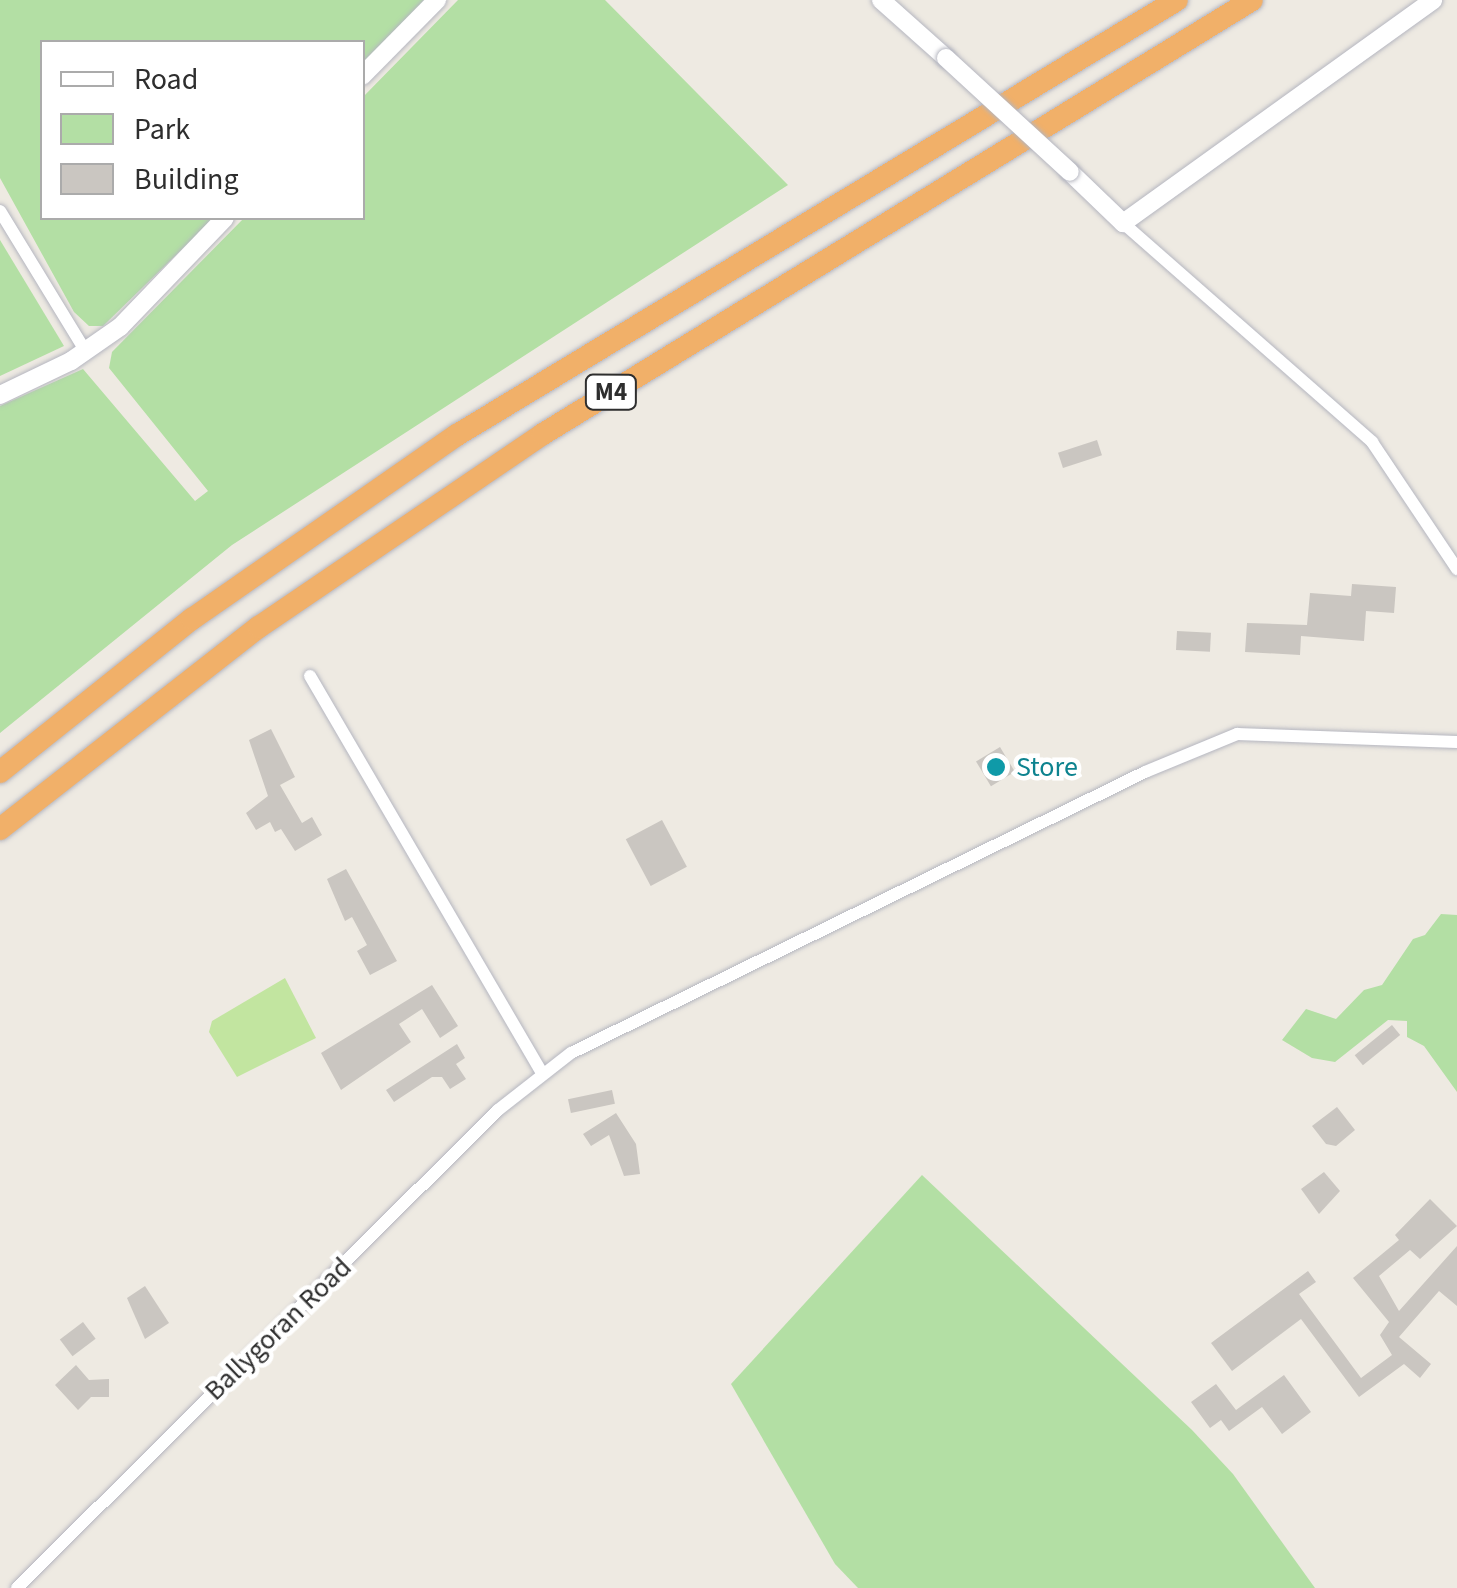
<!DOCTYPE html>
<style>
body{margin:0}
#map{position:relative;width:1457px;height:1588px;overflow:hidden;background:#eeeae2;font-family:"Source Sans 3",sans-serif}
div>[style]{position:absolute}
.green>*{inset:0;background:#b3dfa4}
.pitch>*{inset:0;background:#c2e5a0}
.building>*{inset:0;background:#cac6c1;transform-origin:0 0}
.roads{filter:drop-shadow(0 0 2px #b5b6c0) drop-shadow(0 0 2px #b5b6c0)}
.street>*{height:12px;margin:-6px;padding:0 6px;transform-origin:6px;border-radius:6px;background:#fff}
.secondary>*{height:18px;margin:-9px;padding:0 9px;transform-origin:9px;border-radius:9px;background:#fff}
.highway>*{height:22px;margin:-11px;padding:0 11px;transform-origin:11px;border-radius:11px;background:#f1b069}
.bridges{filter:drop-shadow(0 0 2px #b5b6c0) drop-shadow(0 0 2px #b5b6c0)}
.secondary-bridge>*{height:18px;margin:-9px;padding:0 9px;transform-origin:9px;border-radius:9px;background:#fff}
.dots>*{width:28px;height:28px;translate:-50% -50%;box-sizing:border-box;border:5px solid #fff;border-radius:50%}
span{translate:-50% -50%;white-space:nowrap;text-align:center;line-height:1.15;-webkit-text-stroke:9px #fff;paint-order:stroke}
.shield-label span{padding:2px 8px;background:#fff;border:2px solid;border-radius:8px;-webkit-text-stroke-width:0}
.shield-label{font-size:25px;color:#2e2e2e;font-weight:700}
.culture-label{font-size:28px;color:#0d838f}
.left{translate:0 -50%;text-align:left}
.street-label{font-size:28px;color:#2e2e2e}
.legend{position:absolute;left:40px;top:40px;width:325px;height:180px;box-sizing:border-box;background:#fff;border:2px solid #ababab;margin:0;padding:12px 18px;list-style:none;font-size:30px;color:#2e2e2e}
.legend li{display:flex;align-items:center;gap:20px;height:50px}
.legend b{width:50px;border:2px solid #ababab}
</style>
<div id="map">
<div class="green">
<i style="clip-path:polygon(0 0,424px 0,363px 64px,362px 42px,42px 42px,42px 218px,214px 218px,103px 326px,89px 326px,74px 312px,0 178px)"></i>
<i style="clip-path:polygon(458px 0,605px 0,788px 185px,232px 545px,0 733px,0 406px,83px 369px,195px 501px,208px 491px,109px 368px,112px 352px,244px 218px,362px 218px,363px 97px)"></i>
<i style="clip-path:polygon(0 240px,64px 346px,0 376px)"></i>
<i style="clip-path:polygon(1441px 914px,1457px 915px,1457px 1092px,1424px 1046px,1407px 1037px,1407px 1021px,1388px 1020px,1335px 1062px,1312px 1058px,1282px 1040px,1306px 1009px,1336px 1019px,1364px 990px,1382px 985px,1413px 939px,1425px 935px)"></i>
<i style="clip-path:polygon(922px 1175px,1192px 1430px,1233px 1474px,1315px 1588px,858px 1588px,835px 1564px,731px 1384px)"></i>
</div>
<div class="pitch">
<i style="clip-path:polygon(285px 978px,316px 1038px,237px 1077px,209px 1032px,212px 1021px)"></i>
</div>
<div class="building">
<i style="left:1097px;top:440px;width:16px;height:41px;rotate:72deg"></i>
<i style="clip-path:polygon(1352px 584px,1396px 587px,1394px 613px,1366px 611px,1364px 641px,1301px 636px,1300px 655px,1245px 652px,1247px 623px,1307px 625px,1310px 593px,1351px 596px)"></i>
<i style="left:1177px;top:631px;width:34px;height:19px;rotate:3deg"></i>
<i style="clip-path:polygon(271px 729px,295px 777px,280px 785px,302px 823px,312px 817px,322px 835px,295px 851px,281px 829px,275px 832px,270px 822px,256px 830px,246px 813px,268px 796px,249px 740px)"></i>
<i style="left:1000px;top:747px;width:29px;height:28px;rotate:59deg"></i>
<i style="left:662px;top:820px;width:53px;height:41px;rotate:62deg"></i>
<i style="clip-path:polygon(346px 869px,397px 961px,370px 975px,357px 951px,367px 945px,352px 917px,345px 921px,327px 879px)"></i>
<i style="clip-path:polygon(432px 985px,458px 1026px,440px 1038px,422px 1009px,399px 1024px,411px 1042px,341px 1090px,321px 1053px)"></i>
<i style="left:1392px;top:1025px;width:13px;height:48px;rotate:51deg"></i>
<i style="clip-path:polygon(457px 1044px,465px 1058px,456px 1064px,466px 1079px,450px 1089px,442px 1077px,432px 1077px,394px 1102px,386px 1090px)"></i>
<i style="left:612px;top:1090px;width:14px;height:45px;rotate:78deg"></i>
<i style="clip-path:polygon(1337px 1107px,1355px 1130px,1336px 1146px,1326px 1144px,1312px 1126px)"></i>
<i style="clip-path:polygon(616px 1113px,636px 1144px,640px 1174px,624px 1176px,609px 1135px,591px 1146px,583px 1134px)"></i>
<i style="clip-path:polygon(1324px 1172px,1340px 1191px,1319px 1214px,1301px 1189px)"></i>
<i style="clip-path:polygon(1430px 1199px,1457px 1226px,1420px 1259px,1410px 1250px,1379px 1276px,1399px 1311px,1457px 1246px,1457px 1306px,1439px 1291px,1399px 1337px,1431px 1364px,1420px 1378px,1404px 1364px,1359px 1397px,1301px 1319px,1232px 1371px,1211px 1343px,1308px 1271px,1316px 1282px,1299px 1294px,1361px 1378px,1392px 1355px,1380px 1335px,1389px 1322px,1353px 1278px,1399px 1240px,1395px 1235px)"></i>
<i style="clip-path:polygon(145px 1286px,169px 1323px,145px 1339px,127px 1298px)"></i>
<i style="left:83px;top:1322px;width:21px;height:29px;rotate:53deg"></i>
<i style="clip-path:polygon(76px 1365px,89px 1380px,109px 1379px,109px 1397px,91px 1397px,78px 1410px,55px 1385px)"></i>
<i style="clip-path:polygon(1284px 1375px,1311px 1412px,1282px 1434px,1262px 1407px,1229px 1431px,1221px 1420px,1210px 1428px,1191px 1402px,1216px 1384px,1236px 1410px)"></i>
</div>
<div class="roads">
<div class="street">
<i style="left:0;top:211px;width:165px;rotate:58.6deg"></i>
<i style="left:1123px;top:223px;width:332px;rotate:41.3deg"></i>
<i style="left:1372px;top:442px;width:153px;rotate:56.2deg"></i>
<i style="left:310px;top:676px;width:458px;rotate:59.7deg"></i>
<i style="left:17px;top:1588px;width:678px;rotate:-44.82deg"></i>
<i style="left:498px;top:1110px;width:93px;rotate:-38deg"></i>
<i style="left:571px;top:1053px;width:639px;rotate:-26.08deg"></i>
<i style="left:1145px;top:772px;width:100px;rotate:-22.4deg"></i>
<i style="left:1237px;top:734px;width:220px;rotate:2.1deg"></i>
</div>
<div class="secondary">
<i style="left:881px;top:0;width:87px;rotate:41.7deg"></i>
<i style="left:362px;top:76px;width:107px;rotate:-45.4deg"></i>
<i style="left:1070px;top:172px;width:74px;rotate:43.9deg"></i>
<i style="left:1123px;top:223px;width:382px;rotate:-35.7deg"></i>
<i style="left:0;top:395px;width:79px;rotate:-25.6deg"></i>
<i style="left:71px;top:361px;width:60px;rotate:-34.8deg"></i>
<i style="left:120px;top:327px;width:151px;rotate:-46.1deg"></i>
</div>
<div class="highway">
<i style="left:0;top:772px;width:246px;rotate:-38.6deg"></i>
<i style="left:192px;top:619px;width:323px;rotate:-34.8deg"></i>
<i style="left:457px;top:435px;width:841px;rotate:-31.14deg"></i>
<i style="left:0;top:829px;width:328px;rotate:-38deg"></i>
<i style="left:259px;top:627px;width:343px;rotate:-34.2deg"></i>
<i style="left:543px;top:434px;width:831px;rotate:-31.47deg"></i>
</div>
</div>
<div class="bridges">
<div class="secondary-bridge">
<i style="left:946px;top:58px;width:168px;rotate:42.6deg"></i>
</div>
</div>
<div class="dots">
<i style="left:996px;top:767px;background:#0f9aa8"></i>
</div>
<div class="shield-label">
<span style="left:611px;top:392px">M4</span>
</div>
<div class="culture-label">
<span class="left" style="left:1016px;top:767px">Store</span>
</div>
<div class="street-label">
<span style="left:278px;top:1329px;rotate:-44deg">Ballygoran Road</span>
</div>
<ul class="legend">
<li><b style="height:12px;background:#fff"></b>Road</li>
<li><b style="height:28px;background:#b3dfa4"></b>Park</li>
<li><b style="height:28px;background:#cac6c1"></b>Building</li>
</ul>
</div>
